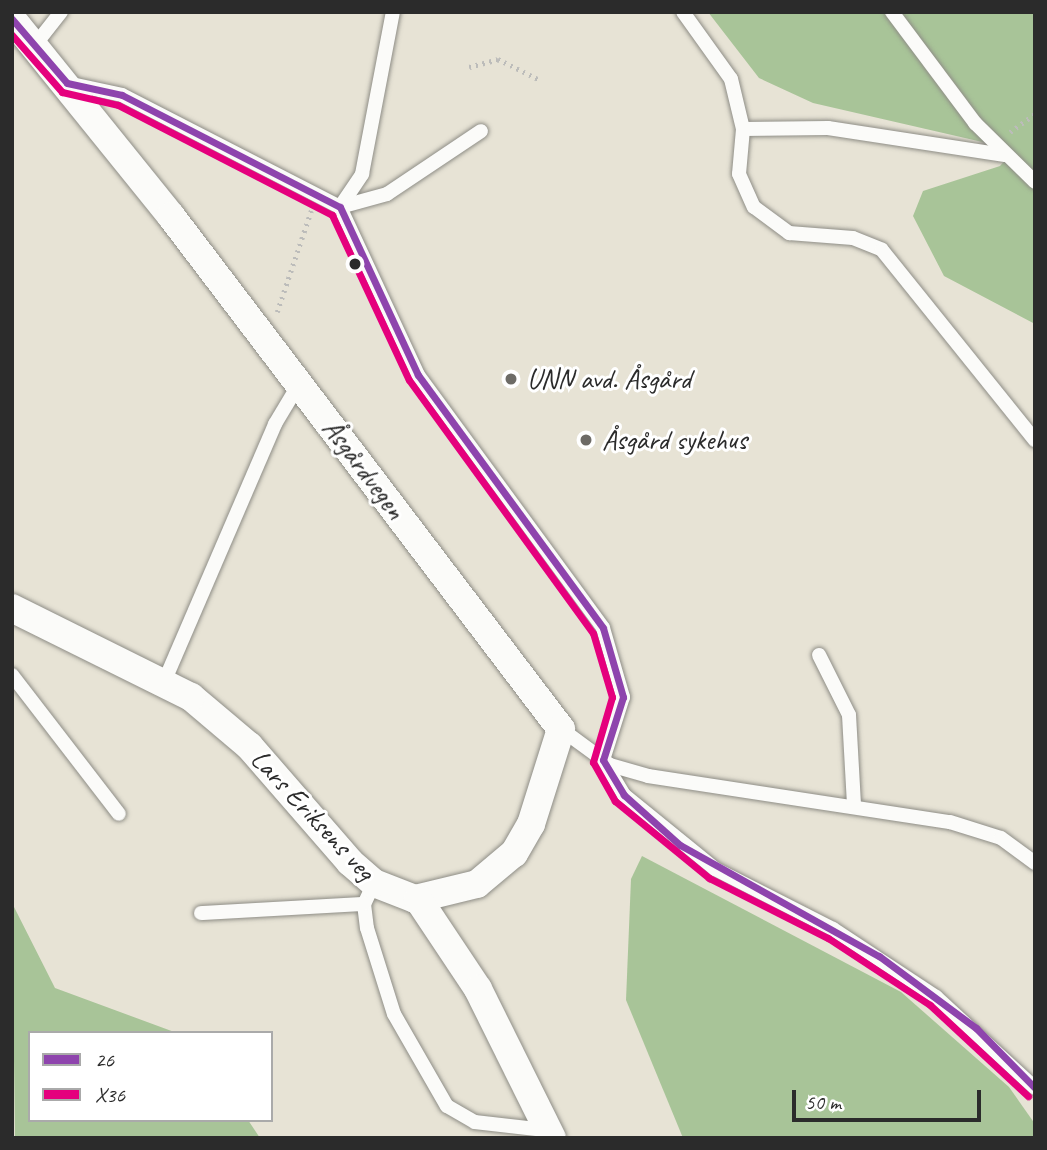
<!DOCTYPE html>
<meta charset="utf-8">
<style>
body{margin:0}
#map{position:relative;width:1047px;height:1150px;overflow:hidden;background:#e7e3d5;font-family:Caveat,sans-serif}
div>[style]{position:absolute}
.forest>*{inset:0;background:#a8c498}
.path>*{height:4.5px;margin-top:-2.25px;transform-origin:0;background:repeating-linear-gradient(90deg,#bcbcba 0 2px,transparent 0 7px)}
.roads{filter:drop-shadow(0 0 2px #8e8d86) drop-shadow(0 0 2px #8e8d86)}
.lane>*{height:14px;margin:-7px;padding:0 7px;transform-origin:7px;border-radius:7px;background:#fbfbf9}
.street>*{height:28px;margin:-14px;padding:0 14px;transform-origin:14px;border-radius:14px;background:#fbfbf9}
.bus-1>*{height:7px;margin:-3.5px;padding:0 3.5px;transform-origin:3.5px;border-radius:3.5px;background:#8e44ad}
.bus-2>*{height:7px;margin:-3.5px;padding:0 3.5px;transform-origin:3.5px;border-radius:3.5px;background:#e5007d}
.dots>*{width:19px;height:19px;translate:-50% -50%;box-sizing:border-box;border:4px solid #fff;border-radius:50%}
span{translate:-50% -50%;white-space:nowrap;text-align:center;line-height:1.15;-webkit-text-stroke:6px #fff;paint-order:stroke}
.poi-label{font-size:28px;color:#2b2b2b}
.left{translate:0 -50%;text-align:left}
.street-label{font-size:28px;color:#2b2b2b}
.frame{position:absolute;inset:0;border:14px solid #2b2b2b;pointer-events:none}
.legend{position:absolute;left:28px;top:1031px;width:245px;height:91px;box-sizing:border-box;background:#fff;border:2px solid #aaa;margin:0;padding:9px 12px;list-style:none;font-size:21px;color:#2b2b2b}
.legend li{display:flex;align-items:center;gap:14px;height:35px}
.legend b{width:35px;border:2px solid #aaa}
.scale{position:absolute;left:792px;top:1090px;width:189px;height:32px;box-sizing:border-box;border:4px solid #2b2b2b;border-top:0;padding-left:9px;font-size:21px;line-height:24px;white-space:nowrap;color:#2b2b2b;-webkit-text-stroke:5px #fff;paint-order:stroke}
</style>
<div id="map">
<div class="forest">
<i style="clip-path:polygon(708px 12px,1035px 12px,1035px 324px,944px 276px,913px 216px,923px 191px,1000px 166px,1009px 156px,991px 144px,813px 103px,759px 78px)"></i>
<i style="clip-path:polygon(642px 856px,901px 992px,1009px 1087px,1035px 1124px,1035px 1138px,683px 1138px,626px 1000px,631px 879px)"></i>
<i style="clip-path:polygon(12px 903px,55px 988px,177px 1033px,30px 1033px,30px 1120px,248px 1120px,260px 1138px,15px 1138px)"></i>
</div>
<div class="path">
<i style="left:469px;top:67px;width:30px;rotate:-15deg"></i>
<i style="left:498px;top:59px;width:45px;rotate:26.6deg"></i>
<i style="left:1010px;top:132px;width:31px;rotate:-36deg"></i>
<i style="left:277px;top:312px;width:107px;rotate:-71.4deg"></i>
</div>
<div class="roads">
<div class="lane">
<i style="left:683px;top:12px;width:82px;rotate:54.4deg"></i>
<i style="left:731px;top:79px;width:51px;rotate:76.5deg"></i>
<i style="left:743px;top:129px;width:45px;rotate:95.1deg"></i>
<i style="left:739px;top:174px;width:36px;rotate:66deg"></i>
<i style="left:754px;top:207px;width:44px;rotate:36.6deg"></i>
<i style="left:789px;top:233px;width:64px;rotate:4.5deg"></i>
<i style="left:853px;top:238px;width:31px;rotate:22deg"></i>
<i style="left:882px;top:250px;width:244px;rotate:51.2deg"></i>
<i style="left:892px;top:12px;width:139px;rotate:53.2deg"></i>
<i style="left:975px;top:123px;width:84px;rotate:44.5deg"></i>
<i style="left:35px;top:45px;width:42px;rotate:-51.8deg"></i>
<i style="left:67px;top:83px;width:56px;rotate:12.3deg"></i>
<i style="left:122px;top:95px;width:245px;rotate:27.2deg"></i>
<i style="left:340px;top:207px;width:49px;rotate:-15.5deg"></i>
<i style="left:387px;top:194px;width:113px;rotate:-33.8deg"></i>
<i style="left:743px;top:129px;width:85px;rotate:-0.7deg"></i>
<i style="left:828px;top:128px;width:179px;rotate:8.7deg"></i>
<i style="left:340px;top:207px;width:185px;rotate:65.1deg"></i>
<i style="left:418px;top:375px;width:313px;rotate:53.8deg"></i>
<i style="left:603px;top:628px;width:72px;rotate:73.8deg"></i>
<i style="left:623px;top:697px;width:66px;rotate:107.6deg"></i>
<i style="left:603px;top:760px;width:41px;rotate:59deg"></i>
<i style="left:624px;top:795px;width:117px;rotate:39.1deg"></i>
<i style="left:715px;top:869px;width:132px;rotate:27deg"></i>
<i style="left:833px;top:929px;width:123px;rotate:33.4deg"></i>
<i style="left:936px;top:997px;width:134px;rotate:42.6deg"></i>
<i style="left:340px;top:207px;width:40px;rotate:-56deg"></i>
<i style="left:362px;top:174px;width:165px;rotate:-79.2deg"></i>
<i style="left:819px;top:655px;width:67px;rotate:63.4deg"></i>
<i style="left:849px;top:715px;width:90px;rotate:86.8deg"></i>
<i style="left:12px;top:675px;width:175px;rotate:52.4deg"></i>
<i style="left:164px;top:682px;width:281px;rotate:-66.7deg"></i>
<i style="left:275px;top:424px;width:47px;rotate:-59deg"></i>
<i style="left:561px;top:729px;width:61px;rotate:36.3deg"></i>
<i style="left:610px;top:765px;width:40px;rotate:16deg"></i>
<i style="left:648px;top:776px;width:305px;rotate:8.7deg"></i>
<i style="left:950px;top:822px;width:53px;rotate:17.4deg"></i>
<i style="left:1001px;top:838px;width:42px;rotate:36.3deg"></i>
<i style="left:374px;top:883px;width:23px;rotate:115deg"></i>
<i style="left:364px;top:904px;width:24px;rotate:83deg"></i>
<i style="left:367px;top:928px;width:90px;rotate:72.6deg"></i>
<i style="left:394px;top:1014px;width:106px;rotate:60.1deg"></i>
<i style="left:447px;top:1106px;width:32px;rotate:30deg"></i>
<i style="left:475px;top:1122px;width:61px;rotate:6.5deg"></i>
<i style="left:201px;top:913px;width:163px;rotate:-3.2deg"></i>
</div>
<div class="street">
<i style="left:12px;top:19px;width:253px;rotate:51.1deg"></i>
<i style="left:171px;top:216px;width:644px;rotate:52.76deg"></i>
<i style="left:561px;top:729px;width:100px;rotate:107.5deg"></i>
<i style="left:531px;top:824px;width:34px;rotate:120deg"></i>
<i style="left:514px;top:853px;width:48px;rotate:140deg"></i>
<i style="left:477px;top:884px;width:64px;rotate:166.4deg"></i>
<i style="left:415px;top:899px;width:44px;rotate:-158.7deg"></i>
<i style="left:374px;top:883px;width:32px;rotate:-139deg"></i>
<i style="left:350px;top:862px;width:154px;rotate:-131deg"></i>
<i style="left:249px;top:746px;width:76px;rotate:-139.8deg"></i>
<i style="left:191px;top:697px;width:200px;rotate:-153.6deg"></i>
<i style="left:418px;top:899px;width:108px;rotate:56.3deg"></i>
<i style="left:478px;top:989px;width:166px;rotate:63.6deg"></i>
</div>
</div>
<div class="bus-1">
<i style="left:12px;top:19px;width:84px;rotate:49.3deg"></i>
<i style="left:67px;top:83px;width:56px;rotate:12.3deg"></i>
<i style="left:122px;top:95px;width:245px;rotate:27.2deg"></i>
<i style="left:340px;top:207px;width:185px;rotate:65.1deg"></i>
<i style="left:418px;top:375px;width:313px;rotate:53.8deg"></i>
<i style="left:603px;top:628px;width:72px;rotate:73.8deg"></i>
<i style="left:623px;top:697px;width:66px;rotate:107.6deg"></i>
<i style="left:603px;top:760px;width:41px;rotate:59deg"></i>
<i style="left:624px;top:795px;width:75px;rotate:41.8deg"></i>
<i style="left:680px;top:845px;width:228px;rotate:29.2deg"></i>
<i style="left:879px;top:956px;width:121px;rotate:36.6deg"></i>
<i style="left:976px;top:1028px;width:84px;rotate:45.5deg"></i>
</div>
<div class="bus-2">
<i style="left:12px;top:35px;width:76px;rotate:48.7deg"></i>
<i style="left:62px;top:92px;width:57px;rotate:13.1deg"></i>
<i style="left:118px;top:105px;width:241px;rotate:27.2deg"></i>
<i style="left:332px;top:215px;width:182px;rotate:65deg"></i>
<i style="left:409px;top:380px;width:313px;rotate:54deg"></i>
<i style="left:593px;top:633px;width:67px;rotate:73.5deg"></i>
<i style="left:612px;top:697px;width:68px;rotate:106.3deg"></i>
<i style="left:593px;top:762px;width:45px;rotate:60.6deg"></i>
<i style="left:615px;top:801px;width:122px;rotate:39.3deg"></i>
<i style="left:709px;top:878px;width:133px;rotate:26.8deg"></i>
<i style="left:828px;top:938px;width:122px;rotate:33.3deg"></i>
<i style="left:930px;top:1005px;width:134px;rotate:42.9deg"></i>
</div>
<div class="dots">
<i style="left:355px;top:264px;background:#2b2b2b"></i>
<i style="left:511px;top:379px;background:#6d6b66"></i>
<i style="left:586px;top:440px;background:#6d6b66"></i>
</div>
<div class="poi-label">
<span class="left" style="left:527px;top:379px">UNN avd. Åsgård</span>
<span class="left" style="left:602px;top:440px">Åsgård sykehus</span>
</div>
<div class="street-label">
<span style="left:364px;top:469px;rotate:53deg">Åsgårdvegen</span>
<span style="left:313px;top:815px;rotate:47deg">Lars Eriksens veg</span>
</div>
<div class="frame"></div>
<ul class="legend">
<li><b style="height:9px;background:#8e44ad"></b>26</li>
<li><b style="height:9px;background:#e5007d"></b>X36</li>
</ul>
<div class="scale">50 m</div>
</div>
